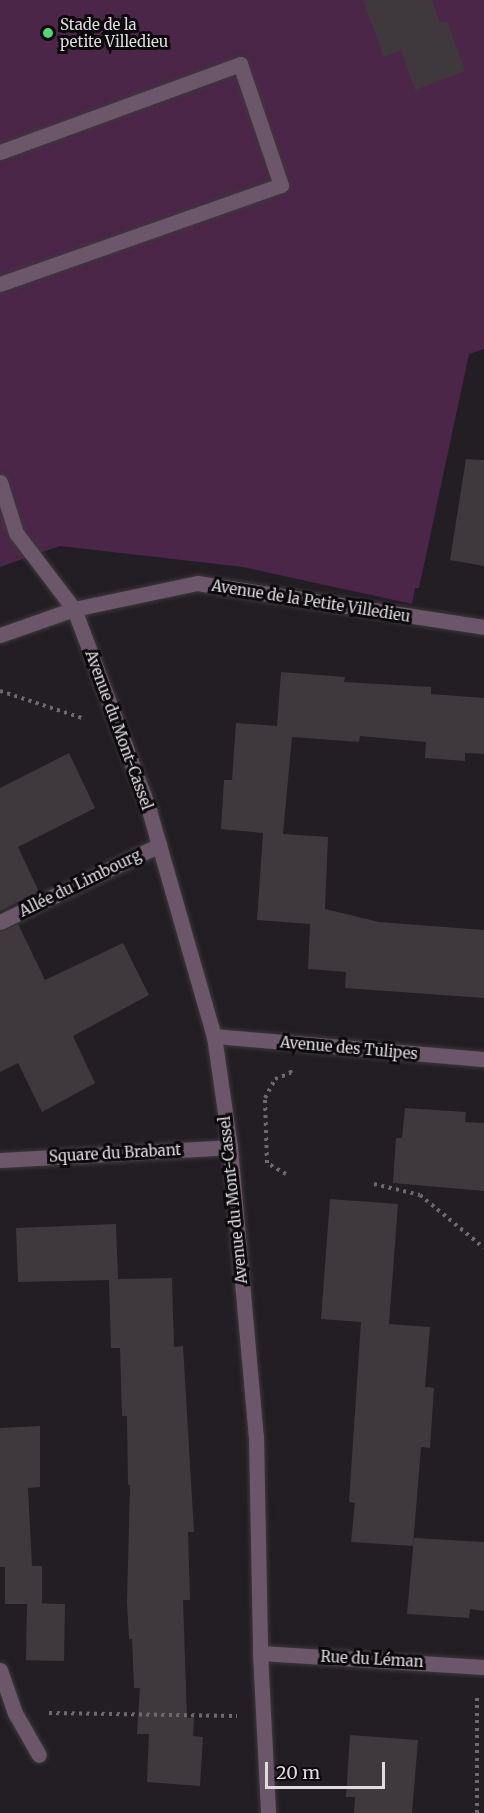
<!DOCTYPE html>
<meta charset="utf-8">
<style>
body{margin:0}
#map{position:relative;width:484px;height:1813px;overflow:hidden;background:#231e23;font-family:Merriweather,serif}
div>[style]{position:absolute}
.green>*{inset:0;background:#4b2648}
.building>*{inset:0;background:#3f393e;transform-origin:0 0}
.path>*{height:4px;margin-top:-2px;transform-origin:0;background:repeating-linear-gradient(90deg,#6e696e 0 3px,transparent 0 7.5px)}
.roads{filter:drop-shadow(0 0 2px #3d383d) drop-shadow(0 0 2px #3d383d)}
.service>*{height:15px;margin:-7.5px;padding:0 7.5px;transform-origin:7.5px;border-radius:7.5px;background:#6b5769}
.pedestrian>*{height:15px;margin:-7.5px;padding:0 7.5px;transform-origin:7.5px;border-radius:7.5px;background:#6b5769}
.minor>*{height:15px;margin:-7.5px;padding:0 7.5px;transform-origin:7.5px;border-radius:7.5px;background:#6b5769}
.dots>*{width:16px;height:16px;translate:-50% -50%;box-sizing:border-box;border:3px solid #0b090b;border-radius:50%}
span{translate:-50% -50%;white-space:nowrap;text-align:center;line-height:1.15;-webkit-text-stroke:6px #0b090b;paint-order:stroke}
.poi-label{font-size:15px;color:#dfdbdf}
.left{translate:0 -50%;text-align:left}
.street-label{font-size:15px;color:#dfdbdf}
.scale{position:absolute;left:265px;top:1762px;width:120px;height:27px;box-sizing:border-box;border:3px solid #dfdbdf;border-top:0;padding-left:8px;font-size:18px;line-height:21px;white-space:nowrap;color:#dfdbdf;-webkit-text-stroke:4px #0b090b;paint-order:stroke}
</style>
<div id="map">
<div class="green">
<i style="clip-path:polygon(0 0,484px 0,484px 349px,469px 354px,419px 588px,415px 588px,412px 604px,243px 567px,60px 546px,0 567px)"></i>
</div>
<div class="building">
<i style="clip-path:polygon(363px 0,432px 0,440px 23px,447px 21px,465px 71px,415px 90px,401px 50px,384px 57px)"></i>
<i style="clip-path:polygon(466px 459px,484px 460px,484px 566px,450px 560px)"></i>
<i style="clip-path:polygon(281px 672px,345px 677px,344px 682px,431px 687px,431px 694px,484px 698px,484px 754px,465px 753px,465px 761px,425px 758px,426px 742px,360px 736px,359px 742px,292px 737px,283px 834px,328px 837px,325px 909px,379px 922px,484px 930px,484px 998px,345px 988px,346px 972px,308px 969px,310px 924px,257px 920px,263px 833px,221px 829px,224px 780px,232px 780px,236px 723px,277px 726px)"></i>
<i style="clip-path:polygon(69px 753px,95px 808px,18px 847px,39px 892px,0 911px,0 788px)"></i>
<i style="clip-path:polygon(18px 924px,45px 980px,123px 943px,149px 995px,73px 1036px,95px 1083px,42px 1112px,18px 1063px,0 1072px,0 932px)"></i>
<i style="clip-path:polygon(405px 1108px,466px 1112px,465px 1122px,484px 1123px,484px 1191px,393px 1183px,396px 1138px,402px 1138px)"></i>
<i style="clip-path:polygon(330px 1199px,398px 1204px,389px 1324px,430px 1327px,425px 1387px,434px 1388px,430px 1448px,421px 1447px,413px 1546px,351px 1542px,355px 1503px,349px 1502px,361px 1322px,374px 1323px,321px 1319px)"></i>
<i style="clip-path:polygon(116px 1224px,118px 1279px,172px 1278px,174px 1347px,183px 1346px,194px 1532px,188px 1532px,190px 1600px,183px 1600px,187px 1718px,194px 1718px,193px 1736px,203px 1737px,200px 1786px,147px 1782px,149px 1734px,137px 1734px,140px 1688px,134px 1688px,132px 1639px,129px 1639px,127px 1602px,130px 1485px,128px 1485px,127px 1416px,122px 1416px,120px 1348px,111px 1348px,109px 1280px,18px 1282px,16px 1228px)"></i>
<i style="clip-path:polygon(40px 1426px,40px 1487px,28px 1488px,32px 1566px,0 1567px,0 1428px)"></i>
<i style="clip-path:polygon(414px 1538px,484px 1542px,484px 1611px,470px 1609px,469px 1618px,407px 1614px)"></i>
<i style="left:42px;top:1566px;width:38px;height:37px;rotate:90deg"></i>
<i style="left:65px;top:1604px;width:57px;height:38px;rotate:91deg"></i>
<i style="clip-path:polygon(350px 1735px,418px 1740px,412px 1813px,354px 1813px,355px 1797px,346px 1797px)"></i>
</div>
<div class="path">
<i style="left:0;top:691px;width:89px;rotate:18.2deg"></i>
<i style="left:286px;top:1174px;width:22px;rotate:-150deg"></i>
<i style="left:267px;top:1163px;width:65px;rotate:-91.8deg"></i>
<i style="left:265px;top:1098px;width:21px;rotate:-62deg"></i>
<i style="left:275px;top:1079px;width:17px;rotate:-21deg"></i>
<i style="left:291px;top:1073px;width:3px;rotate:-108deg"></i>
<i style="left:374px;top:1184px;width:47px;rotate:13.4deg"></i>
<i style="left:420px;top:1195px;width:83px;rotate:39.6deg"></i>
<i style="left:49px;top:1713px;width:188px;rotate:0.9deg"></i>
<i style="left:477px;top:1813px;width:120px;rotate:-90deg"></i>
</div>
<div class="roads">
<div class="service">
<i style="left:0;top:152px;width:256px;rotate:-20.1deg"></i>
<i style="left:240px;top:64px;width:128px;rotate:71.3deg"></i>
<i style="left:281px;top:185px;width:298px;rotate:160.6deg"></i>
<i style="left:0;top:482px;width:53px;rotate:72.6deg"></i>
<i style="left:16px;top:533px;width:96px;rotate:52.7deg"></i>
</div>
<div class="pedestrian">
<i style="left:0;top:922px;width:177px;rotate:-25.8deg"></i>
</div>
<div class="minor">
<i style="left:74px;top:609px;width:215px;rotate:69.5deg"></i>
<i style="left:149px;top:810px;width:235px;rotate:74deg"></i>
<i style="left:214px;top:1036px;width:112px;rotate:81.8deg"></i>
<i style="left:230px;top:1147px;width:290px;rotate:84.9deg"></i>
<i style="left:256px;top:1436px;width:217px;rotate:88.9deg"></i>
<i style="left:260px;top:1653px;width:160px;rotate:87.1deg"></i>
<i style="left:0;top:635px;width:78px;rotate:-19.4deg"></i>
<i style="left:74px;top:609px;width:126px;rotate:-11.9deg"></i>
<i style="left:197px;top:583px;width:290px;rotate:8.7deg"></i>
<i style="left:214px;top:1036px;width:271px;rotate:4.9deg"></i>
<i style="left:0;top:1160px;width:230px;rotate:-3.2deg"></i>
<i style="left:260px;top:1653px;width:224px;rotate:3.6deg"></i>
<i style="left:0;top:1670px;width:46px;rotate:70.8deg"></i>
<i style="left:15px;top:1713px;width:48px;rotate:60.3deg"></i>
</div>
</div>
<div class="dots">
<i style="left:48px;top:33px;background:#50d674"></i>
</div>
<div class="poi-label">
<span class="left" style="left:60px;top:33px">Stade de la<br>petite Villedieu</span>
</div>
<div class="street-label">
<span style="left:311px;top:601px;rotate:9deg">Avenue de la Petite Villedieu</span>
<span style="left:119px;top:730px;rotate:70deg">Avenue du Mont-Cassel</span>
<span style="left:80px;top:883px;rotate:-26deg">Allée du Limbourg</span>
<span style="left:349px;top:1048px;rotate:5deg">Avenue des Tulipes</span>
<span style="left:115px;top:1153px;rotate:-3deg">Square du Brabant</span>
<span style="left:233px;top:1200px;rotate:-96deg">Avenue du Mont-Cassel</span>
<span style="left:372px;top:1659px;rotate:3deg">Rue du Léman</span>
</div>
<div class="scale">20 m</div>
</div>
